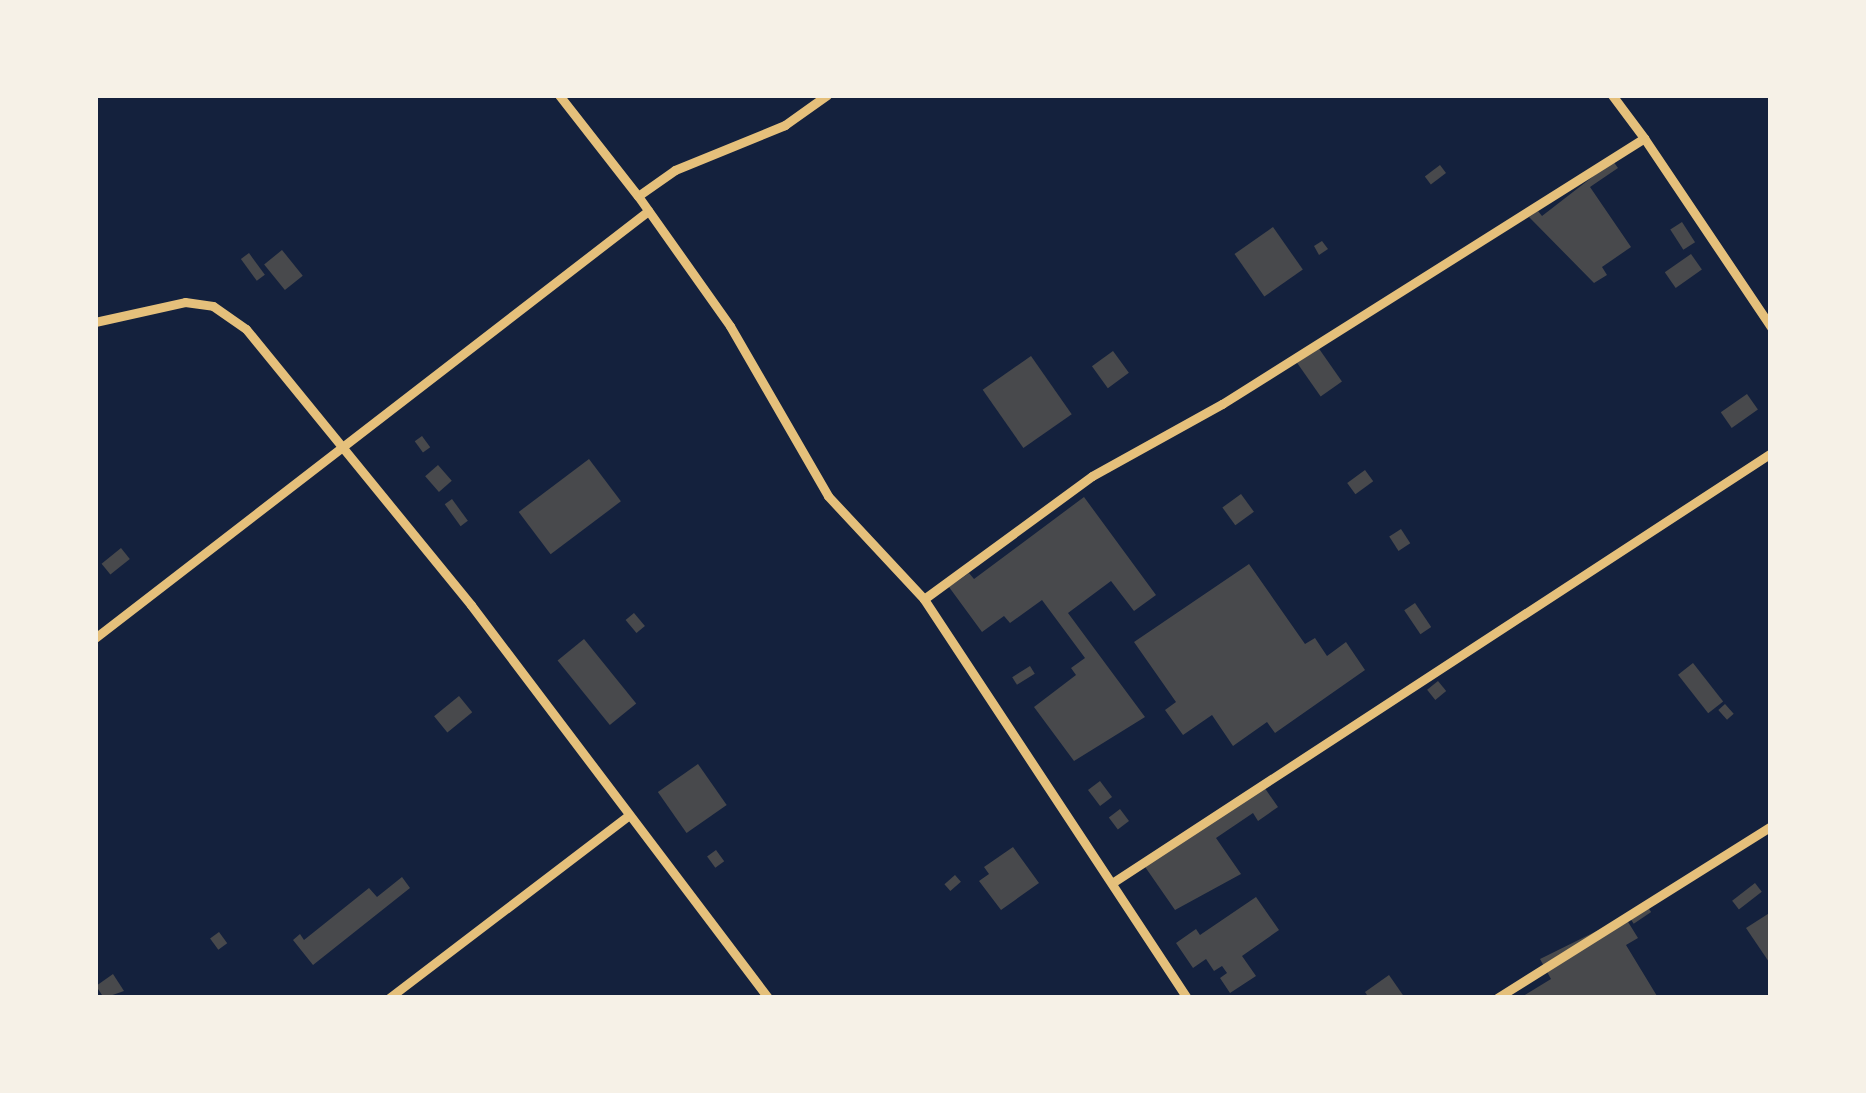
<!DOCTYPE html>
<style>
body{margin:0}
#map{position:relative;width:1866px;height:1093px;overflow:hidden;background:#14213d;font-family:"Noto Sans",sans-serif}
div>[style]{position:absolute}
.building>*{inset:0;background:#48494c;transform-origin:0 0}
.minor>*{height:9px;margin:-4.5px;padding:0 4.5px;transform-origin:4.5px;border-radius:4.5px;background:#e5c07b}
span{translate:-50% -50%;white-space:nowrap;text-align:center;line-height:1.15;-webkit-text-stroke:8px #f6f1e7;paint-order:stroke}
.frame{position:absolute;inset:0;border:98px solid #f6f1e7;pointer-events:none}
</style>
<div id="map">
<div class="building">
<i style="clip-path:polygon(1613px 161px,1618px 168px,1590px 187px,1631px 247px,1602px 267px,1607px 275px,1594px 283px,1529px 217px,1538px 211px,1542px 216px)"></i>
<i style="left:1440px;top:165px;width:10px;height:19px;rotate:53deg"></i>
<i style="left:1682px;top:222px;width:24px;height:14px;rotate:57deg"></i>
<i style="left:1273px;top:227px;width:52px;height:47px;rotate:55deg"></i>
<i style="clip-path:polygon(1322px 241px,1328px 249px,1319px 255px,1314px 246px)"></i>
<i style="left:282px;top:250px;width:33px;height:23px;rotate:51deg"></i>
<i style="left:249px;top:253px;width:27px;height:10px;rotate:54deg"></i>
<i style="left:1691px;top:254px;width:19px;height:32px;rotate:55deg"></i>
<i style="left:1315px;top:343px;width:47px;height:26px;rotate:55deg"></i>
<i style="left:1113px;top:351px;width:27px;height:26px;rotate:54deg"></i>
<i style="left:1031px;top:356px;width:71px;height:59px;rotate:55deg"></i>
<i style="left:1747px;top:394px;width:19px;height:32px;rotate:55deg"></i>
<i style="left:422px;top:436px;width:14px;height:9px;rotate:54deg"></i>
<i style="left:589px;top:459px;width:53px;height:88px;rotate:53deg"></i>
<i style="left:438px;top:465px;width:21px;height:17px;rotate:49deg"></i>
<i style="left:1365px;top:470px;width:14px;height:22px;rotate:54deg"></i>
<i style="left:1241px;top:494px;width:22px;height:23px;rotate:54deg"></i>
<i style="clip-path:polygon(1084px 497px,1156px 595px,1134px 611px,1111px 581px,1068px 613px,1145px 717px,1074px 761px,1034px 707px,1076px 675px,1071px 668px,1085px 658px,1042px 600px,1010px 623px,1004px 616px,982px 632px,949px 587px,969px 573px,974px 579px)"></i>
<i style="left:452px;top:499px;width:27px;height:9px;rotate:54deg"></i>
<i style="left:1401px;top:529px;width:17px;height:14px;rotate:57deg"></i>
<i style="left:121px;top:548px;width:14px;height:25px;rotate:51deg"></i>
<i style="clip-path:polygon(1249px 564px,1305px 644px,1315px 638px,1327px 656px,1346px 642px,1365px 670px,1275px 733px,1267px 722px,1233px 746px,1212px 715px,1183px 735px,1165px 710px,1176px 702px,1134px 642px)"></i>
<i style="left:1415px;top:603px;width:29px;height:13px;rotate:56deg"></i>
<i style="left:634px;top:613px;width:17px;height:11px;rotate:50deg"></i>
<i style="left:584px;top:639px;width:83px;height:34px;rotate:51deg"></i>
<i style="left:1693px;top:663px;width:49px;height:19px;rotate:52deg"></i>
<i style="left:1030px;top:666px;width:9px;height:21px;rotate:58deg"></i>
<i style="left:1438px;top:681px;width:13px;height:14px;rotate:51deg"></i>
<i style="left:459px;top:696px;width:21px;height:32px;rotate:51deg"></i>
<i style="left:1725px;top:704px;width:13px;height:9px;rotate:48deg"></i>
<i style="left:698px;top:764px;width:50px;height:49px;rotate:55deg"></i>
<i style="left:1100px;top:781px;width:20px;height:15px;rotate:53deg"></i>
<i style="clip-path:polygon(1262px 784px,1278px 807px,1258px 821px,1253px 813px,1216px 838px,1241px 874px,1175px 910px,1141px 861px)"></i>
<i style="left:1120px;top:809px;width:15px;height:14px;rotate:53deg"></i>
<i style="clip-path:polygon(1013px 847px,1039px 883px,1001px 910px,979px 881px,989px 874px,984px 867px)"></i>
<i style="left:716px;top:850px;width:14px;height:11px;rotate:54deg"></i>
<i style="left:955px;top:875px;width:9px;height:14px;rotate:49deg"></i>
<i style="clip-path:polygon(402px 877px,410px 888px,313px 965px,293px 940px,300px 934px,304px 940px,369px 888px,377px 897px)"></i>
<i style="left:1755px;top:883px;width:11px;height:29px;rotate:52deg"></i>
<i style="clip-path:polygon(1256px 897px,1279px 930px,1242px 956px,1256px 976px,1230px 993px,1220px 978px,1227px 973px,1222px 966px,1214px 971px,1206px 959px,1193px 968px,1176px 943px,1196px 929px,1200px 935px)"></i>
<i style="left:1645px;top:903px;width:11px;height:21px;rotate:56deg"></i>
<i style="clip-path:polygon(1771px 912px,1771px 965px,1746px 928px)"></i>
<i style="clip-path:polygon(1625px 917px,1638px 938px,1626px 945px,1657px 996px,1520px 998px,1551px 979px,1540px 959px)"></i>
<i style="left:219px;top:932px;width:14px;height:11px;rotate:54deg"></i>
<i style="clip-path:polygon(113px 974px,124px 991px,104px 998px,96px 986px)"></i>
<i style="clip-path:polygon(1389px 975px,1405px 998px,1369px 998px,1365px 992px)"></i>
</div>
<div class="minor">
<i style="left:559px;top:95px;width:128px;rotate:52deg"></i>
<i style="left:827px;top:95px;width:52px;rotate:144.5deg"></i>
<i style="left:785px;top:125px;width:119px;rotate:157.8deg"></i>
<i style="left:675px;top:170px;width:45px;rotate:144.9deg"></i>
<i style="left:638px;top:196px;width:159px;rotate:54.7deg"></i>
<i style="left:730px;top:326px;width:196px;rotate:60deg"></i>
<i style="left:828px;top:496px;width:141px;rotate:47deg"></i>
<i style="left:1612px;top:95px;width:54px;rotate:53.3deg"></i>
<i style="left:95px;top:322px;width:92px;rotate:-12.5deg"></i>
<i style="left:185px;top:302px;width:28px;rotate:8deg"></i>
<i style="left:213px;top:306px;width:40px;rotate:34.9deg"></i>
<i style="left:246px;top:329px;width:356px;rotate:50.8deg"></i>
<i style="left:471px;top:605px;width:493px;rotate:52.9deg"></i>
<i style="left:95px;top:638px;width:699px;rotate:-37.67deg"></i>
<i style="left:1112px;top:883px;width:787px;rotate:-33.12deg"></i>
<i style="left:389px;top:998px;width:300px;rotate:-37.3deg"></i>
<i style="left:1187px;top:998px;width:478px;rotate:-123.4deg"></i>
<i style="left:924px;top:599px;width:208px;rotate:-36.2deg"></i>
<i style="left:1092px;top:476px;width:149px;rotate:-29deg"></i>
<i style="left:1222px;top:404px;width:499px;rotate:-32.2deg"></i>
<i style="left:1644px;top:138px;width:228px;rotate:56.1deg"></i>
<i style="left:1497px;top:998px;width:324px;rotate:-32.1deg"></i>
</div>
<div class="frame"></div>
</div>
